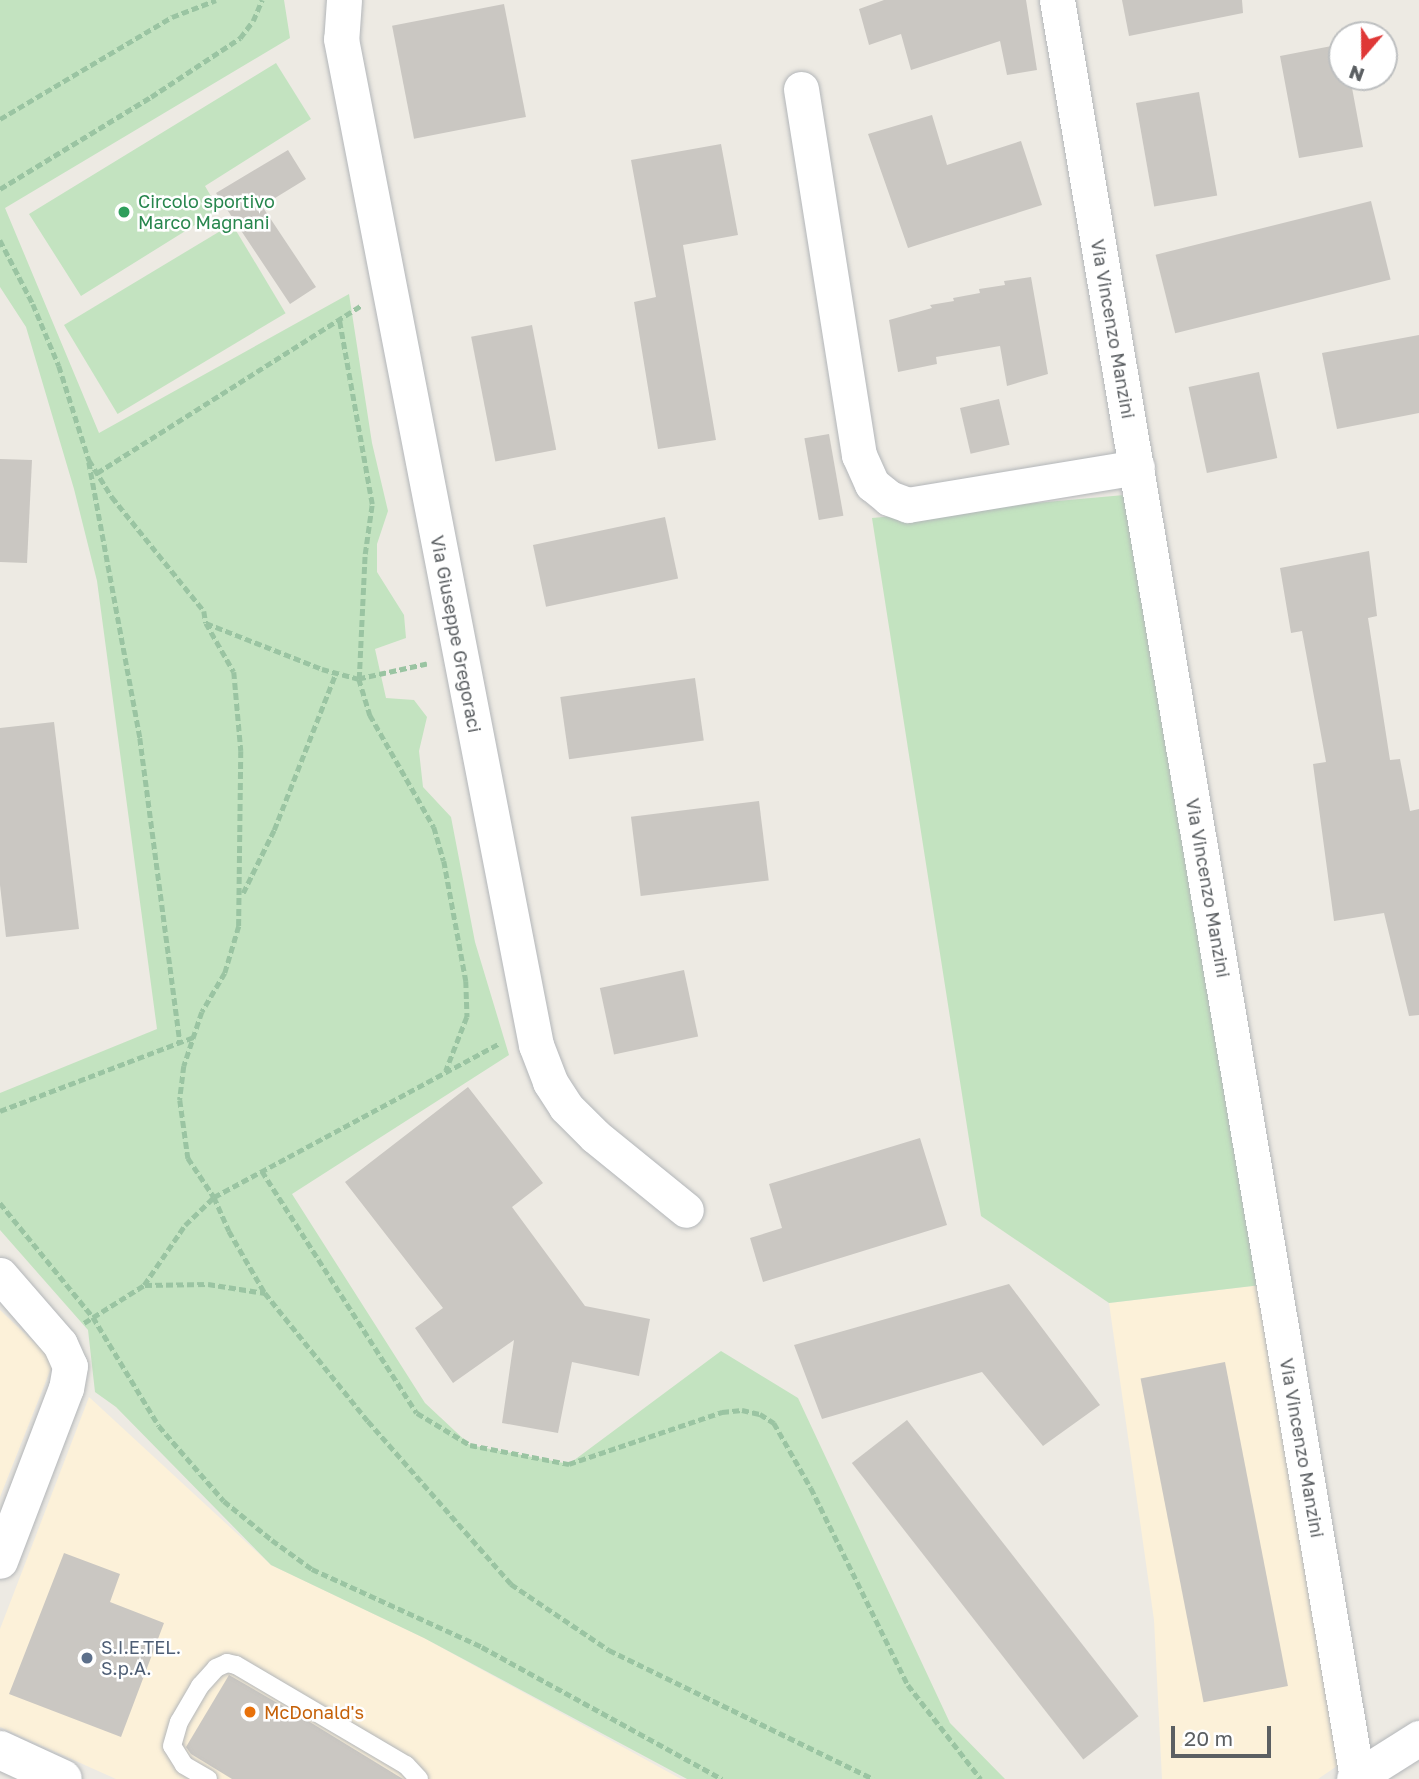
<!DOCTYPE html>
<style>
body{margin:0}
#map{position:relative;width:1419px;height:1779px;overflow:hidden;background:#edeae3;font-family:"Golos Text",sans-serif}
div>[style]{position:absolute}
.commercial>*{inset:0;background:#fcf1d9}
.green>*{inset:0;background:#c3e3c0;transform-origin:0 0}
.building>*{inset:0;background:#cac7c2;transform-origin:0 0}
.path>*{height:4.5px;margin-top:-2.25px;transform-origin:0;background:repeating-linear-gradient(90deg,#9ac4a2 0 7px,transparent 0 10.5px)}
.roads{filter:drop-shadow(0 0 2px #b3b6b9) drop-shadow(0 0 2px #b3b6b9)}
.lane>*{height:18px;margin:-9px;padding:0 9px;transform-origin:9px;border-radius:9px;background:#fff}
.street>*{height:35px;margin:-17.5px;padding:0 17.5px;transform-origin:17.5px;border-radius:17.5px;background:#fff}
.secondary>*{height:38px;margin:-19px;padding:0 19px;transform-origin:19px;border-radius:19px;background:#fff}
.dots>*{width:19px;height:19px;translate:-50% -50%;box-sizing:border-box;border:4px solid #fff;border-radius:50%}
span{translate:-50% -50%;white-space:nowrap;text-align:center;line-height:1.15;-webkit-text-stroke:5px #fff;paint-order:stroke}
.leisure-label{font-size:18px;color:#27864d}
.left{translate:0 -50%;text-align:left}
.street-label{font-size:18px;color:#5b5f62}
.service-label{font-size:18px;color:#4e5e75}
.food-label{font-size:18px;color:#c56008}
.north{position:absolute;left:1328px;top:21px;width:70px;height:70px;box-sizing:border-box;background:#fff;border:2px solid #bdbfc0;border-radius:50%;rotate:200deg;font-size:19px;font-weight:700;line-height:28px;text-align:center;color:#5b5f62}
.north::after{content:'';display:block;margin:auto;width:24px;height:32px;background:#df3837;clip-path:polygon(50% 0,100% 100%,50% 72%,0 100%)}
.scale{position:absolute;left:1171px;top:1726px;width:100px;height:32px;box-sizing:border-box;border:4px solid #5b5f62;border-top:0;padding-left:9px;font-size:21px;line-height:24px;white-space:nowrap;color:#5b5f62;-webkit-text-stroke:5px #fff;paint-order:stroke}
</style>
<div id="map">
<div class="commercial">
<i style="clip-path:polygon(1261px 1285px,1340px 1764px,1318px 1779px,1162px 1779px,1154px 1620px,1109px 1303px)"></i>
<i style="clip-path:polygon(0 1310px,54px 1361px,0 1497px)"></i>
<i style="clip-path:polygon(89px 1397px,271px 1565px,424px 1638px,681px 1779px,116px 1779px,0 1727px,0 1629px)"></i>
</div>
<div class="green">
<i style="clip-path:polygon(0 0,284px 0,290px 38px,5px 208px,99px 433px,349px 294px,372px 443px,388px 511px,377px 544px,377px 572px,404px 615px,406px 638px,375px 649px,386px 698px,414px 700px,427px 717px,419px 751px,423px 787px,451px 817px,475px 942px,509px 1055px,292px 1194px,425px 1403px,470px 1445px,569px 1464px,721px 1351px,798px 1398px,950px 1723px,1005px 1779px,687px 1779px,424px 1638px,271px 1565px,116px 1407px,95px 1392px,88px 1330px,0 1230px,0 1093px,157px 1029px,97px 581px,74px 489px,26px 327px,0 287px)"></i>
<i style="clip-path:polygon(276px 63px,311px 119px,205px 186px,219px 210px,81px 296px,29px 214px)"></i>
<i style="left:232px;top:224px;width:104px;height:196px;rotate:59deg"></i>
<i style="clip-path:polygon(1124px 495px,1261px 1285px,1109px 1303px,981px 1216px,872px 518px)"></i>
</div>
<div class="building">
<i style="clip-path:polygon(884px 0,1026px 0,1037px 70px,1007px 75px,1000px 41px,911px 70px,901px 34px,869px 45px,859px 9px)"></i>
<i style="clip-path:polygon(1122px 0,1242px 0,1243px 13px,1129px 36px)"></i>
<i style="left:504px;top:4px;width:115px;height:114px;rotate:79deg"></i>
<i style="clip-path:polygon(1342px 44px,1342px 77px,1350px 77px,1363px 147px,1299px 158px,1280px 56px)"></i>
<i style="left:1199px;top:92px;width:105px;height:64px;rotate:80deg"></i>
<i style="clip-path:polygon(932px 115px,947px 165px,1021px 141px,1042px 205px,908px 248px,868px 134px)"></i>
<i style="clip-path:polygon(721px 144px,738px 235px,683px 245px,716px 440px,658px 449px,634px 302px,656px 297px,631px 160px)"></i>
<i style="clip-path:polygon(288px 150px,306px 179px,262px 206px,316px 287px,290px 304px,216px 193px)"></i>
<i style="left:1371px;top:201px;width:81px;height:222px;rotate:76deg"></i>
<i style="clip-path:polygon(1031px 277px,1048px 374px,1007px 386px,1000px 346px,936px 357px,937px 364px,898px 372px,889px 320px,932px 308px,930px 305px,954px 301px,953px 298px,980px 293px,979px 289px,1005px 285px,1004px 281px)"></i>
<i style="left:532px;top:325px;width:127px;height:62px;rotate:79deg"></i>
<i style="clip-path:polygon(1419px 335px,1419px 413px,1337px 429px,1322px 353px)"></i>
<i style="left:1259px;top:372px;width:88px;height:72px;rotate:78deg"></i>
<i style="left:999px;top:399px;width:47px;height:40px;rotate:77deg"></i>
<i style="left:829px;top:434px;width:83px;height:25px;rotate:80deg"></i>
<i style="clip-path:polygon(0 459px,32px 460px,27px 563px,0 562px)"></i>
<i style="left:665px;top:517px;width:63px;height:135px;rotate:78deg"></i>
<i style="clip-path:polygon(1369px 551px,1377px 616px,1368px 618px,1390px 760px,1400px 759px,1410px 811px,1419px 809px,1419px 1015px,1409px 1016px,1384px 913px,1334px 921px,1313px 764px,1326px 762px,1302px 631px,1291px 633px,1280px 568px)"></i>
<i style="left:695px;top:678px;width:63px;height:136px;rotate:82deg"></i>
<i style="clip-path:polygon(54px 722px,79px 929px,6px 937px,0 885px,0 728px)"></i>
<i style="left:759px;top:801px;width:80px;height:129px;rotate:83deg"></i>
<i style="left:684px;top:970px;width:68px;height:86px;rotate:78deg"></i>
<i style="clip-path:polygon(468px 1087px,543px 1183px,512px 1207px,585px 1306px,650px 1319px,639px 1376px,572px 1362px,558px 1433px,502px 1423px,514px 1340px,453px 1383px,415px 1328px,443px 1308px,345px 1182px)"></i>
<i style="clip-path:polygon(920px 1138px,947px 1225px,763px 1282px,750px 1238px,782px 1228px,769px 1184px)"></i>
<i style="clip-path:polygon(1009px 1284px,1100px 1405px,1043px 1446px,982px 1372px,822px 1419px,794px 1345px)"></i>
<i style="left:1225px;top:1362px;width:330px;height:86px;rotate:79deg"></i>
<i style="left:907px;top:1420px;width:376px;height:70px;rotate:52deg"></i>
<i style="clip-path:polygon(64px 1553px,120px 1574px,110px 1602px,164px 1623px,121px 1737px,9px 1694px)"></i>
<i style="clip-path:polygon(229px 1675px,300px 1716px,403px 1779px,232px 1779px,191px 1754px,186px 1747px)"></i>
</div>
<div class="path">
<i style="left:0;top:119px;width:200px;rotate:-30.7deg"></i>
<i style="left:172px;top:17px;width:47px;rotate:-21.1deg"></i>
<i style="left:0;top:189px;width:177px;rotate:-31.4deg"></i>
<i style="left:151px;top:97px;width:107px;rotate:-33.5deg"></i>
<i style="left:240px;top:38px;width:21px;rotate:-53deg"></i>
<i style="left:253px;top:21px;width:23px;rotate:-67deg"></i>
<i style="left:0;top:240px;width:72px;rotate:62.7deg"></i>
<i style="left:33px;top:304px;width:67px;rotate:67.2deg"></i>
<i style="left:59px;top:366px;width:99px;rotate:72.3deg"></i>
<i style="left:89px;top:460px;width:44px;rotate:58.1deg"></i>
<i style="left:112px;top:497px;width:146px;rotate:51.1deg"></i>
<i style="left:204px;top:611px;width:12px;rotate:81deg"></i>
<i style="left:206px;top:623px;width:125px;rotate:21.6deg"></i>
<i style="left:322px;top:669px;width:38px;rotate:15deg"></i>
<i style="left:359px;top:679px;width:125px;rotate:-87.3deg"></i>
<i style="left:365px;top:554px;width:50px;rotate:-82deg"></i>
<i style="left:372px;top:504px;width:188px;rotate:-100.1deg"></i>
<i style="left:89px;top:462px;width:281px;rotate:79.5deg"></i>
<i style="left:140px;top:738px;width:307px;rotate:82.5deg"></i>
<i style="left:97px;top:473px;width:312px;rotate:-32.4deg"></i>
<i style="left:206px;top:623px;width:56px;rotate:60.3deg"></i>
<i style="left:234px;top:672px;width:79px;rotate:84.9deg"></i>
<i style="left:241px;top:751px;width:175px;rotate:90.7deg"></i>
<i style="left:239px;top:926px;width:49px;rotate:106.6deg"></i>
<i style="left:225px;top:973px;width:45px;rotate:120.5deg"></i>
<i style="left:202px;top:1012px;width:57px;rotate:108.4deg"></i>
<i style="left:184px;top:1066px;width:34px;rotate:97deg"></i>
<i style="left:180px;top:1100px;width:59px;rotate:82.1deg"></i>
<i style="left:188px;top:1158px;width:47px;rotate:56.3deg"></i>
<i style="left:214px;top:1197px;width:37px;rotate:66deg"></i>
<i style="left:229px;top:1231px;width:72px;rotate:59.9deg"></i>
<i style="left:265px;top:1293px;width:164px;rotate:51.2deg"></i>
<i style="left:368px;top:1421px;width:217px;rotate:48.7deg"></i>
<i style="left:511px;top:1584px;width:118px;rotate:34deg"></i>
<i style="left:609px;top:1650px;width:294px;rotate:26deg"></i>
<i style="left:427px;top:664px;width:70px;rotate:167.6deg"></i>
<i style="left:359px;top:679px;width:38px;rotate:73deg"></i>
<i style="left:370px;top:715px;width:129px;rotate:60.3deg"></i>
<i style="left:434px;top:827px;width:35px;rotate:74deg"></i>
<i style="left:444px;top:861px;width:122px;rotate:79.6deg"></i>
<i style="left:466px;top:981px;width:36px;rotate:88deg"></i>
<i style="left:467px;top:1017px;width:58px;rotate:111.3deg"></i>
<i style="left:243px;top:893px;width:70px;rotate:-63.8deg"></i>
<i style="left:274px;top:830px;width:169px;rotate:-68.5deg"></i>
<i style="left:0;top:1111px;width:208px;rotate:-20.9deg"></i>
<i style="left:262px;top:1171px;width:287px;rotate:57.4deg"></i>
<i style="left:417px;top:1413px;width:62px;rotate:31.1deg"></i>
<i style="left:470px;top:1445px;width:101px;rotate:10.9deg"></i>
<i style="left:569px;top:1464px;width:162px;rotate:-18.8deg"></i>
<i style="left:722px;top:1412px;width:20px;rotate:-6deg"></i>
<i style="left:742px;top:1410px;width:18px;rotate:13deg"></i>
<i style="left:760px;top:1414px;width:17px;rotate:33deg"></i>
<i style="left:774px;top:1423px;width:75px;rotate:60.4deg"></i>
<i style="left:811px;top:1488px;width:220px;rotate:63.8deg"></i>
<i style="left:908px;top:1685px;width:119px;rotate:52.2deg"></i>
<i style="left:0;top:1203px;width:147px;rotate:50.8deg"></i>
<i style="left:93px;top:1317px;width:127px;rotate:58.8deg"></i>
<i style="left:159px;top:1426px;width:99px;rotate:49.1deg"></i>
<i style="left:224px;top:1501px;width:62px;rotate:39.1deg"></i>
<i style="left:272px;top:1540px;width:49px;rotate:35.9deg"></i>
<i style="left:312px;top:1569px;width:187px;rotate:24.6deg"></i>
<i style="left:482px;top:1647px;width:274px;rotate:28.8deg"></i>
<i style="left:145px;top:1285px;width:63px;rotate:-0.9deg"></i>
<i style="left:208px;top:1284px;width:58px;rotate:9deg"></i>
<i style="left:84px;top:1323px;width:71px;rotate:-32.3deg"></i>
<i style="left:144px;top:1285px;width:73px;rotate:-55.7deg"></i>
<i style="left:185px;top:1225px;width:40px;rotate:-44deg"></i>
<i style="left:214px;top:1197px;width:325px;rotate:-28.3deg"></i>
</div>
<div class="roads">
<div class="lane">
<i style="left:208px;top:1779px;width:28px;rotate:-150deg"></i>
<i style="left:184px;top:1765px;width:22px;rotate:-122deg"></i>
<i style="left:172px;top:1746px;width:25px;rotate:-74deg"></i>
<i style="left:179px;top:1722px;width:42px;rotate:-59.7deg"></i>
<i style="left:200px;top:1686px;width:24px;rotate:-48deg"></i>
<i style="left:216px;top:1668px;width:12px;rotate:-24deg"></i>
<i style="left:227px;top:1663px;width:9px;rotate:13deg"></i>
<i style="left:236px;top:1665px;width:197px;rotate:30.5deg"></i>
<i style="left:406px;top:1765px;width:19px;rotate:47deg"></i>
</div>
<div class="street">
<i style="left:344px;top:0;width:39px;rotate:94deg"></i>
<i style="left:341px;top:39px;width:1025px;rotate:79.03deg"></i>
<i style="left:536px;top:1045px;width:40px;rotate:69deg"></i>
<i style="left:550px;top:1082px;width:30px;rotate:57deg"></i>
<i style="left:566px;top:1107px;width:41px;rotate:45deg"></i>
<i style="left:595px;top:1136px;width:117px;rotate:39.1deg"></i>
<i style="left:1057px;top:0;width:1802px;rotate:80.42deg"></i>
<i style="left:801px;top:89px;width:371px;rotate:81deg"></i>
<i style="left:859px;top:455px;width:32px;rotate:66deg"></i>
<i style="left:872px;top:484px;width:22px;rotate:39deg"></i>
<i style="left:889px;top:498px;width:20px;rotate:20deg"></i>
<i style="left:908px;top:505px;width:232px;rotate:-9.4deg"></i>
<i style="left:0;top:1275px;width:91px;rotate:49deg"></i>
<i style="left:60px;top:1344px;width:24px;rotate:66deg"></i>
<i style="left:70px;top:1366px;width:22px;rotate:100deg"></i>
<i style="left:66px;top:1388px;width:185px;rotate:110.9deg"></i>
<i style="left:1354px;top:1779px;width:77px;rotate:-32.2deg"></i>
</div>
<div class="secondary">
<i style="left:0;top:1750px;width:69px;rotate:24.7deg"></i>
</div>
</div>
<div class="dots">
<i style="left:124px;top:212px;background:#2e9e5b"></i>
<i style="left:87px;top:1658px;background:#5c6f8a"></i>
<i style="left:250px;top:1712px;background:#e8710a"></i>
</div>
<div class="leisure-label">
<span class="left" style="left:138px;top:212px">Circolo sportivo<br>Marco Magnani</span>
</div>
<div class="street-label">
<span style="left:1113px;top:329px;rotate:80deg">Via Vincenzo Manzini</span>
<span style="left:456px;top:634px;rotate:79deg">Via Giuseppe Gregoraci</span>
<span style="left:1208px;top:888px;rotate:80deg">Via Vincenzo Manzini</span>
<span style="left:1302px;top:1448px;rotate:80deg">Via Vincenzo Manzini</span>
</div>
<div class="service-label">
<span class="left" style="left:101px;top:1658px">S.I.E.TEL.<br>S.p.A.</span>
</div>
<div class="food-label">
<span class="left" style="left:264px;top:1712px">McDonald's</span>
</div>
<div class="north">N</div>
<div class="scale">20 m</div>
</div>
